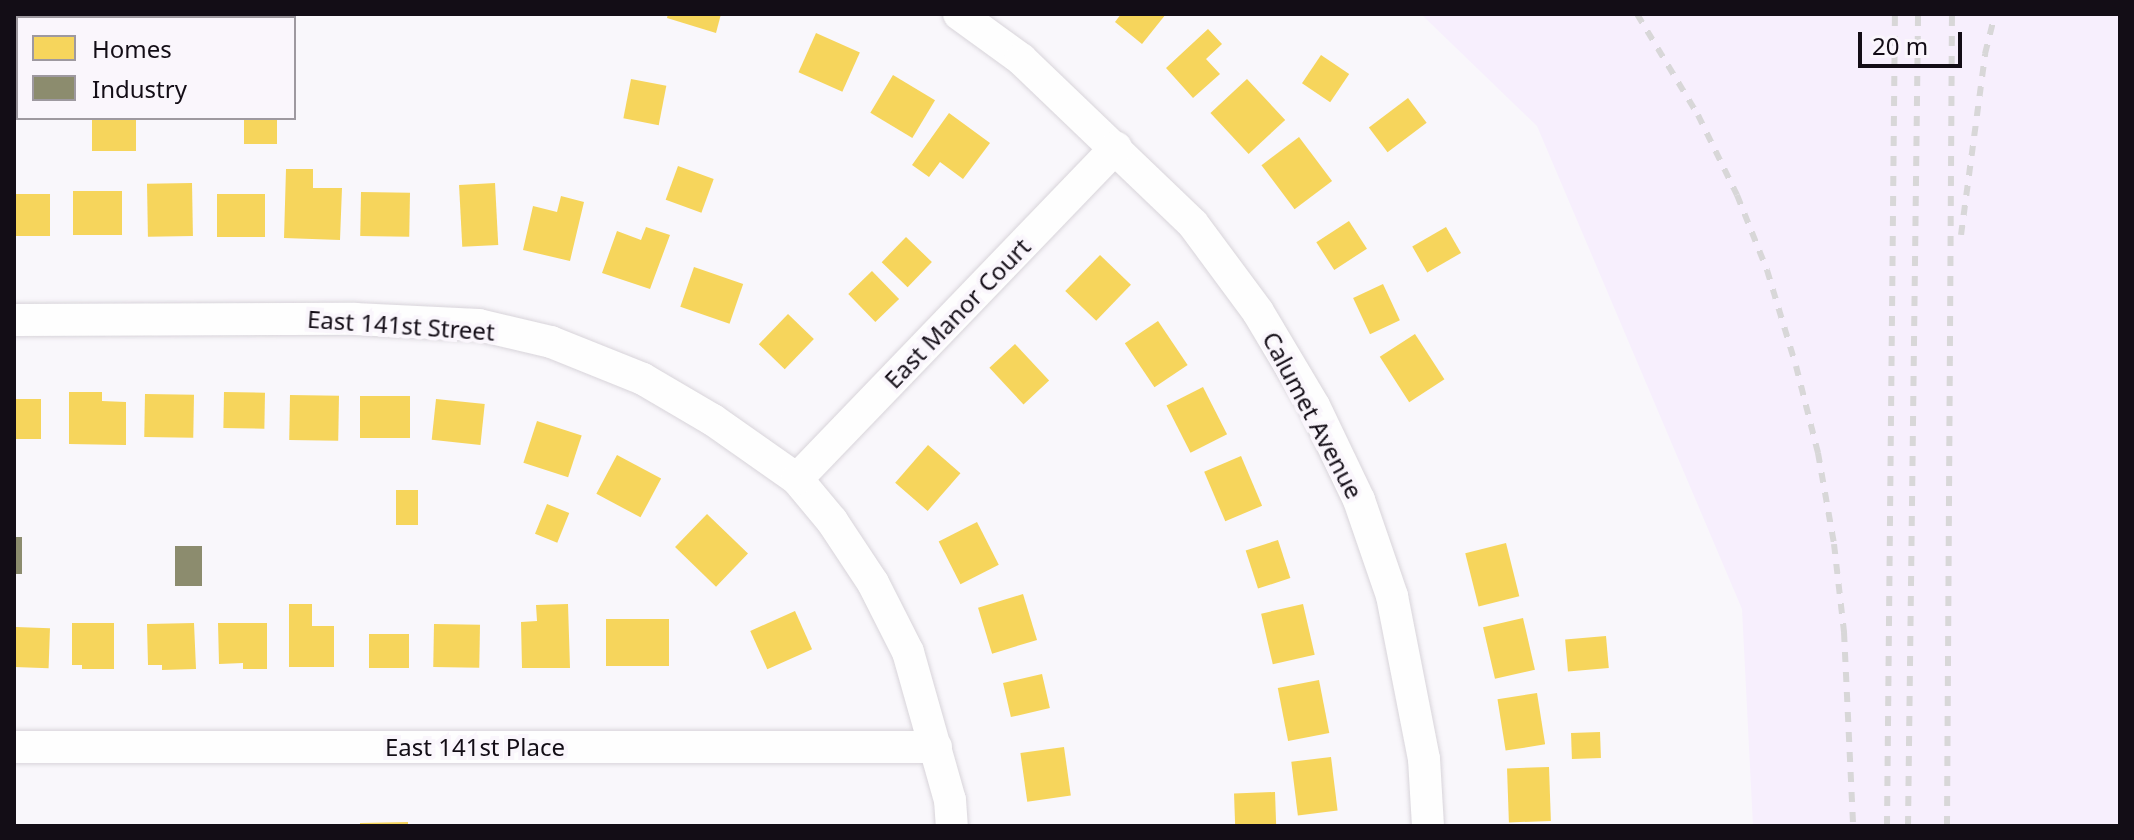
<!DOCTYPE html>
<style>
body{margin:0}
#map{position:relative;width:2134px;height:840px;overflow:hidden;background:#f9f7fb;font-family:"Noto Sans",sans-serif}
div>[style]{position:absolute}
.built>*{inset:0;background:#f7effd}
.homes>*{inset:0;background:#f6d55c;transform-origin:0 0}
.industry>*{inset:0;background:#8c8c6e;transform-origin:0 0}
.roads{filter:drop-shadow(0 0 2px #d8d4da) drop-shadow(0 0 2px #d8d4da)}
.street>*{height:32px;margin:-16px;padding:0 16px;transform-origin:16px;border-radius:16px;background:#fefefe}
.rail>*{height:6px;margin-top:-3px;transform-origin:0;background:repeating-linear-gradient(90deg,#d8d7d8 0 10px,transparent 0 20px)}
span{translate:-50% -50%;white-space:nowrap;text-align:center;line-height:1.15;-webkit-text-stroke:8px #faf6fc;paint-order:stroke}
.street-label{font-size:24px;color:#130d16}
.frame{position:absolute;inset:0;border:16px solid #130d16;pointer-events:none}
.legend{position:absolute;left:16px;top:16px;width:280px;height:104px;box-sizing:border-box;background:#faf6fc;border:2px solid #9e99a0;margin:0;padding:10px 14px;list-style:none;font-size:24px;color:#130d16}
.legend li{display:flex;align-items:center;gap:16px;height:40px}
.legend b{width:40px;border:2px solid #9e99a0}
.scale{position:absolute;left:1858px;top:32px;width:104px;height:36px;box-sizing:border-box;border:4px solid #130d16;border-top:0;padding-left:10px;font-size:24px;line-height:28px;white-space:nowrap;color:#130d16;-webkit-text-stroke:6px #faf6fc;paint-order:stroke}
</style>
<div id="map">
<div class="built">
<i style="clip-path:polygon(1421px 14px,2120px 14px,2120px 826px,1753px 826px,1742px 609px,1537px 126px)"></i>
</div>
<div class="homes">
<i style="clip-path:polygon(14px 14px,39px 14px,39px 18px,18px 18px,18px 48px,14px 48px)"></i>
<i style="left:67px;top:14px;width:35px;height:4px"></i>
<i style="clip-path:polygon(668px 14px,721px 14px,716px 33px,667px 18px)"></i>
<i style="clip-path:polygon(1121px 14px,1166px 14px,1142px 44px,1115px 22px)"></i>
<i style="clip-path:polygon(1208px 29px,1222px 44px,1206px 59px,1220px 74px,1193px 98px,1166px 68px)"></i>
<i style="left:816px;top:33px;width:48px;height:43px;rotate:24deg"></i>
<i style="left:1321px;top:55px;width:34px;height:34px;rotate:34deg"></i>
<i style="left:893px;top:75px;width:49px;height:44px;rotate:31deg"></i>
<i style="left:631px;top:79px;width:36px;height:40px;rotate:11deg"></i>
<i style="left:1247px;top:79px;width:56px;height:50px;rotate:47deg"></i>
<i style="left:1408px;top:98px;width:31px;height:49px;rotate:53deg"></i>
<i style="clip-path:polygon(949px 113px,990px 143px,963px 179px,940px 162px,929px 177px,912px 165px)"></i>
<i style="left:92px;top:118px;width:44px;height:33px"></i>
<i style="left:244px;top:118px;width:33px;height:26px"></i>
<i style="left:1299px;top:137px;width:55px;height:47px;rotate:53deg"></i>
<i style="left:678px;top:166px;width:38px;height:36px;rotate:20deg"></i>
<i style="clip-path:polygon(286px 169px,313px 169px,313px 188px,342px 188px,340px 240px,284px 238px)"></i>
<i style="left:192px;top:183px;width:53px;height:45px;rotate:89deg"></i>
<i style="left:495px;top:183px;width:62px;height:36px;rotate:87deg"></i>
<i style="left:73px;top:191px;width:49px;height:44px"></i>
<i style="left:361px;top:192px;width:49px;height:44px;rotate:1deg"></i>
<i style="left:14px;top:194px;width:36px;height:42px"></i>
<i style="left:217px;top:194px;width:48px;height:43px"></i>
<i style="clip-path:polygon(561px 196px,584px 202px,570px 261px,523px 250px,533px 206px,557px 212px)"></i>
<i style="left:1349px;top:221px;width:33px;height:39px;rotate:57deg"></i>
<i style="clip-path:polygon(646px 227px,670px 235px,650px 289px,602px 273px,617px 231px,641px 240px)"></i>
<i style="left:1446px;top:227px;width:30px;height:39px;rotate:60deg"></i>
<i style="left:906px;top:237px;width:36px;height:35px;rotate:44deg"></i>
<i style="left:1100px;top:255px;width:43px;height:50px;rotate:44deg"></i>
<i style="left:694px;top:267px;width:52px;height:42px;rotate:19deg"></i>
<i style="left:872px;top:271px;width:39px;height:33px;rotate:46deg"></i>
<i style="left:1383px;top:284px;width:40px;height:33px;rotate:65deg"></i>
<i style="left:788px;top:314px;width:36px;height:42px;rotate:44deg"></i>
<i style="left:1158px;top:321px;width:53px;height:40px;rotate:56deg"></i>
<i style="left:1415px;top:334px;width:54px;height:42px;rotate:57deg"></i>
<i style="left:1015px;top:344px;width:50px;height:35px;rotate:47deg"></i>
<i style="left:1203px;top:387px;width:53px;height:41px;rotate:63deg"></i>
<i style="clip-path:polygon(69px 392px,102px 392px,102px 401px,126px 402px,126px 445px,69px 444px)"></i>
<i style="left:224px;top:392px;width:41px;height:36px;rotate:1deg"></i>
<i style="left:145px;top:394px;width:49px;height:43px;rotate:1deg"></i>
<i style="left:290px;top:395px;width:49px;height:45px;rotate:1deg"></i>
<i style="left:360px;top:396px;width:50px;height:42px"></i>
<i style="left:14px;top:399px;width:27px;height:40px"></i>
<i style="left:436px;top:399px;width:49px;height:41px;rotate:6deg"></i>
<i style="left:537px;top:421px;width:47px;height:44px;rotate:18deg"></i>
<i style="left:928px;top:445px;width:43px;height:50px;rotate:41deg"></i>
<i style="left:617px;top:455px;width:50px;height:44px;rotate:28deg"></i>
<i style="left:1241px;top:456px;width:54px;height:40px;rotate:67deg"></i>
<i style="left:396px;top:490px;width:22px;height:35px"></i>
<i style="left:547px;top:504px;width:24px;height:32px;rotate:22deg"></i>
<i style="left:707px;top:514px;width:57px;height:46px;rotate:44deg"></i>
<i style="left:977px;top:522px;width:48px;height:43px;rotate:63deg"></i>
<i style="left:1278px;top:540px;width:40px;height:34px;rotate:72deg"></i>
<i style="left:1506px;top:543px;width:55px;height:42px;rotate:76deg"></i>
<i style="left:1023px;top:594px;width:48px;height:47px;rotate:73deg"></i>
<i style="clip-path:polygon(289px 604px,312px 604px,312px 626px,334px 626px,334px 667px,289px 667px)"></i>
<i style="clip-path:polygon(568px 604px,570px 668px,522px 668px,521px 622px,537px 621px,536px 605px)"></i>
<i style="left:1303px;top:604px;width:52px;height:43px;rotate:77deg"></i>
<i style="left:795px;top:611px;width:42px;height:49px;rotate:66deg"></i>
<i style="left:1523px;top:618px;width:53px;height:41px;rotate:77deg"></i>
<i style="left:606px;top:619px;width:63px;height:47px"></i>
<i style="clip-path:polygon(72px 623px,114px 623px,114px 669px,82px 669px,82px 665px,72px 665px)"></i>
<i style="clip-path:polygon(194px 623px,196px 669px,162px 670px,162px 665px,148px 665px,147px 624px)"></i>
<i style="clip-path:polygon(218px 623px,267px 623px,267px 669px,243px 669px,243px 663px,219px 664px)"></i>
<i style="left:434px;top:624px;width:46px;height:43px;rotate:1deg"></i>
<i style="left:16px;top:627px;width:34px;height:40px;rotate:2deg"></i>
<i style="left:409px;top:634px;width:34px;height:40px;rotate:90deg"></i>
<i style="left:1606px;top:636px;width:32px;height:41px;rotate:85deg"></i>
<i style="left:1042px;top:674px;width:35px;height:40px;rotate:77deg"></i>
<i style="left:1319px;top:680px;width:54px;height:42px;rotate:79deg"></i>
<i style="left:1537px;top:693px;width:52px;height:40px;rotate:81deg"></i>
<i style="left:1600px;top:732px;width:26px;height:29px;rotate:88deg"></i>
<i style="left:1064px;top:747px;width:49px;height:44px;rotate:82deg"></i>
<i style="left:1331px;top:757px;width:54px;height:40px;rotate:83deg"></i>
<i style="left:1549px;top:767px;width:54px;height:42px;rotate:88deg"></i>
<i style="left:1275px;top:792px;width:34px;height:41px;rotate:88deg"></i>
<i style="clip-path:polygon(408px 822px,408px 826px,360px 826px,360px 823px)"></i>
</div>
<div class="industry">
<i style="left:14px;top:537px;width:8px;height:37px"></i>
<i style="left:175px;top:546px;width:27px;height:40px"></i>
</div>
<div class="roads">
<div class="street">
<i style="left:959px;top:14px;width:77px;rotate:36deg"></i>
<i style="left:1021px;top:59px;width:238px;rotate:43.8deg"></i>
<i style="left:1193px;top:224px;width:109px;rotate:53.5deg"></i>
<i style="left:1258px;top:312px;width:109px;rotate:59.2deg"></i>
<i style="left:1314px;top:406px;width:104px;rotate:64.4deg"></i>
<i style="left:1359px;top:500px;width:102px;rotate:71deg"></i>
<i style="left:1392px;top:596px;width:166px;rotate:78.9deg"></i>
<i style="left:1424px;top:759px;width:67px;rotate:86.6deg"></i>
<i style="left:14px;top:320px;width:341px;rotate:-0.2deg"></i>
<i style="left:355px;top:319px;width:124px;rotate:2.8deg"></i>
<i style="left:479px;top:325px;width:74px;rotate:13.3deg"></i>
<i style="left:551px;top:342px;width:99px;rotate:21.9deg"></i>
<i style="left:643px;top:379px;width:81px;rotate:30.4deg"></i>
<i style="left:713px;top:420px;width:103px;rotate:35.1deg"></i>
<i style="left:797px;top:479px;width:55px;rotate:50.2deg"></i>
<i style="left:832px;top:521px;width:74px;rotate:56.5deg"></i>
<i style="left:873px;top:583px;width:77px;rotate:63.1deg"></i>
<i style="left:908px;top:652px;width:154px;rotate:74.2deg"></i>
<i style="left:950px;top:800px;width:26px;rotate:86deg"></i>
<i style="left:797px;top:479px;width:460px;rotate:-46.1deg"></i>
<i style="left:14px;top:747px;width:922px"></i>
</div>
</div>
<div class="rail">
<i style="left:1637px;top:14px;width:118px;rotate:58.9deg"></i>
<i style="left:1698px;top:115px;width:89px;rotate:64deg"></i>
<i style="left:1737px;top:195px;width:81px;rotate:68.2deg"></i>
<i style="left:1767px;top:270px;width:100px;rotate:73.2deg"></i>
<i style="left:1796px;top:366px;width:90px;rotate:75.8deg"></i>
<i style="left:1818px;top:453px;width:92px;rotate:80deg"></i>
<i style="left:1834px;top:544px;width:89px;rotate:83.5deg"></i>
<i style="left:1844px;top:632px;width:194px;rotate:87.3deg"></i>
<i style="left:1961px;top:235px;width:183px;rotate:-82.4deg"></i>
<i style="left:1985px;top:54px;width:41px;rotate:-76deg"></i>
<i style="left:1887px;top:826px;width:812px;rotate:-89.44deg"></i>
<i style="left:1908px;top:826px;width:812px;rotate:-89.29deg"></i>
<i style="left:1947px;top:826px;width:812px;rotate:-89.65deg"></i>
</div>
<div class="street-label">
<span style="left:957px;top:313px;rotate:-46deg">East Manor Court</span>
<span style="left:401px;top:325px;rotate:4deg">East 141st Street</span>
<span style="left:1313px;top:415px;rotate:62deg">Calumet Avenue</span>
<span style="left:475px;top:747px">East 141st Place</span>
</div>
<div class="frame"></div>
<ul class="legend">
<li><b style="height:22px;background:#f6d55c"></b>Homes</li>
<li><b style="height:22px;background:#8c8c6e"></b>Industry</li>
</ul>
<div class="scale">20 m</div>
</div>
